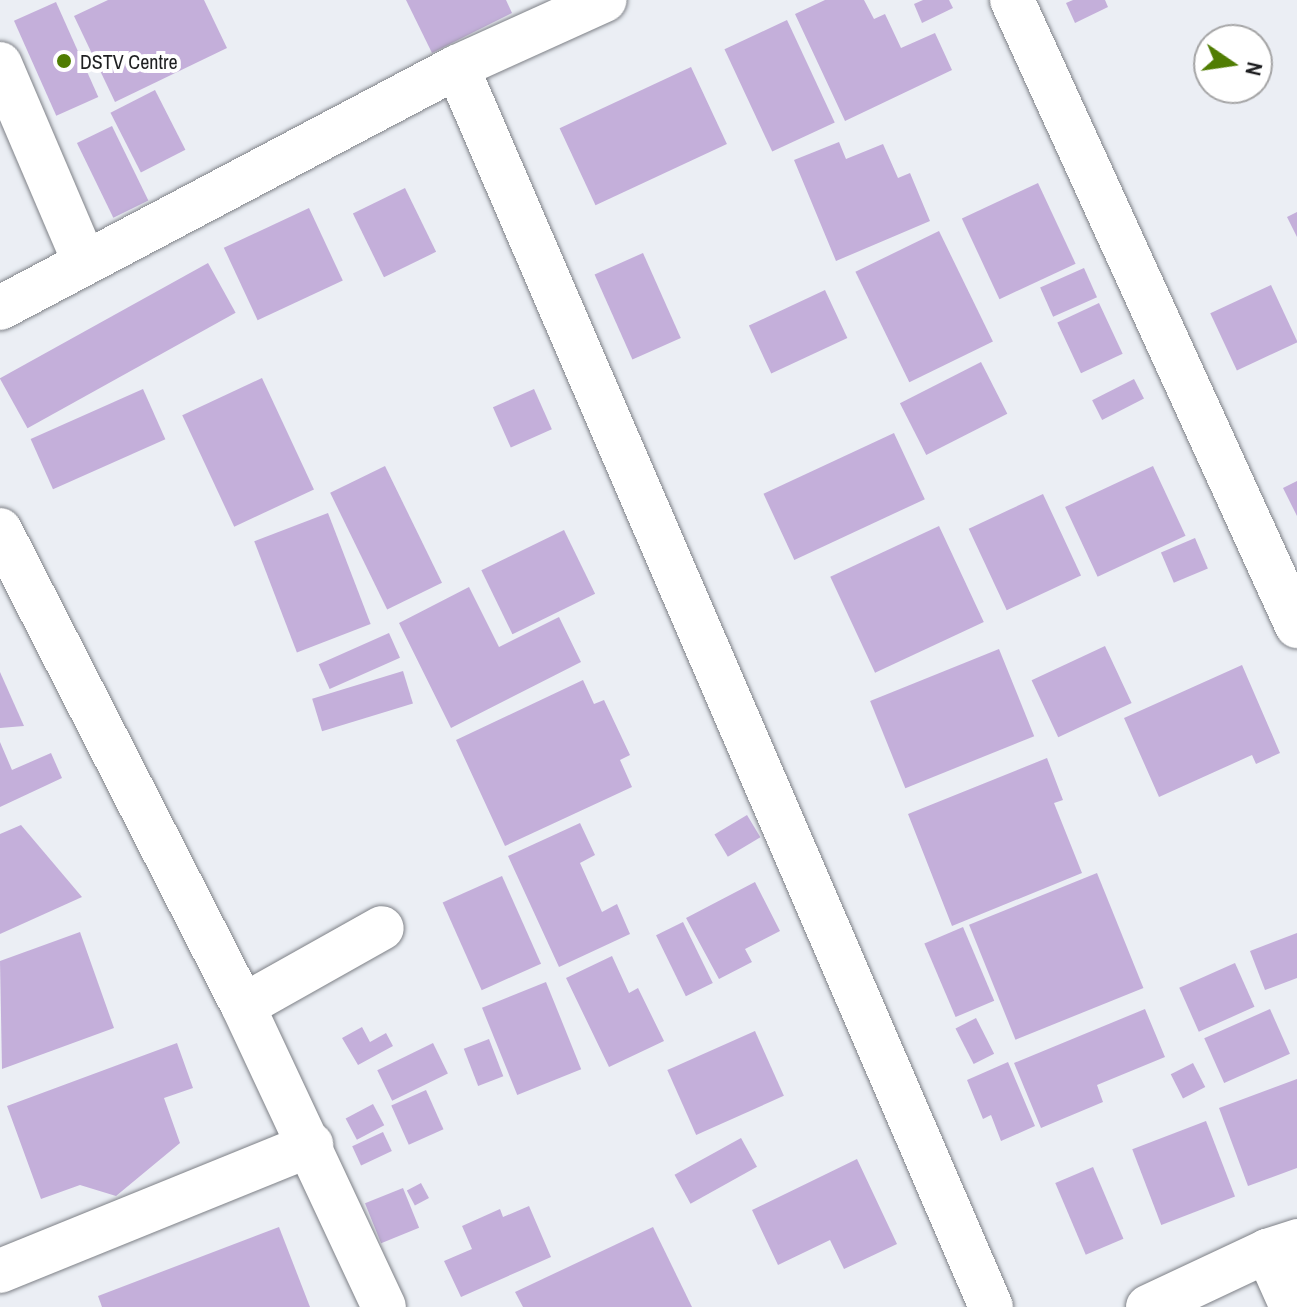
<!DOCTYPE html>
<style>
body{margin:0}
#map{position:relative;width:1297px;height:1307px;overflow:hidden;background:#ebeef4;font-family:"Archivo Narrow",sans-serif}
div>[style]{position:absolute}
.building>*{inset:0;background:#c4afda;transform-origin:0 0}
.roads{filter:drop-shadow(0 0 2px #7e8187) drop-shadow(0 0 2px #7e8187)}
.minor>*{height:44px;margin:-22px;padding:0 22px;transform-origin:22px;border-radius:22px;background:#fff}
.dots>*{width:22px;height:22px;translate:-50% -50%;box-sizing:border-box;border:4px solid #fff;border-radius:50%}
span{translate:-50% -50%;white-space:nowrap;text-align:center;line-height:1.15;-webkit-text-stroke:8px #fff;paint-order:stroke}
.poi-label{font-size:20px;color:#1e1f21}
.left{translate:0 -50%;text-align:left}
.north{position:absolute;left:1193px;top:24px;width:80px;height:80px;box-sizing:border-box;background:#fff;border:2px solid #a5a5a6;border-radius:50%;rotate:103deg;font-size:22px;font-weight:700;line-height:32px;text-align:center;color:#1e1f21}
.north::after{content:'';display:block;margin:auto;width:28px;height:36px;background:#507d03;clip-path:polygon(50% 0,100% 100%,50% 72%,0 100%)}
</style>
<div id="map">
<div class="building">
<i style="clip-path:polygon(108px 0,204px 0,227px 48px,115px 102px,74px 16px)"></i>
<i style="clip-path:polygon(406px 0,506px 0,512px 13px,432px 53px)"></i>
<i style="clip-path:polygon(825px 0,864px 0,874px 19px,885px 14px,901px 48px,935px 33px,952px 70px,845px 121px,795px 14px)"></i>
<i style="clip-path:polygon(923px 0,949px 0,953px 8px,922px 23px,914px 4px)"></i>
<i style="clip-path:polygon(1073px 0,1105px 0,1108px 7px,1075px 23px,1066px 3px)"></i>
<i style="left:56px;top:2px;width:104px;height:46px;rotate:66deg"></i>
<i style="left:787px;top:20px;width:113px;height:69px;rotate:65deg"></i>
<i style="left:691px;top:67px;width:85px;height:145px;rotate:65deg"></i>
<i style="left:155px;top:90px;width:67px;height:50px;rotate:63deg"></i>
<i style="left:112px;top:126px;width:83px;height:39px;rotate:64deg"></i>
<i style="clip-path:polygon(839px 142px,846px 159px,883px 144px,898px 178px,910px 173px,930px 221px,836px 261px,794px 160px)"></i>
<i style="left:1038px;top:183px;width:89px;height:84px;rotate:65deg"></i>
<i style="left:405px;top:188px;width:71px;height:58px;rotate:64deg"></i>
<i style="left:309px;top:208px;width:80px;height:94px;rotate:65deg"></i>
<i style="clip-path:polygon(1297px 212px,1297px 237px,1287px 217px)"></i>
<i style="left:939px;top:231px;width:123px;height:93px;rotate:64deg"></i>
<i style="left:643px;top:253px;width:93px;height:53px;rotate:66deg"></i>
<i style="left:208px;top:263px;width:57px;height:238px;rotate:61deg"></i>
<i style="left:1084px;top:268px;width:32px;height:48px;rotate:66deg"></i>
<i style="left:1271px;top:285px;width:63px;height:67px;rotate:65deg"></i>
<i style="left:825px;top:290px;width:53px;height:84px;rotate:65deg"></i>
<i style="left:1099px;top:303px;width:56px;height:46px;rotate:65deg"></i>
<i style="left:981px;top:362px;width:58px;height:91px;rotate:63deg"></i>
<i style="left:262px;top:378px;width:123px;height:88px;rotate:65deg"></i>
<i style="left:1134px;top:379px;width:22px;height:47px;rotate:63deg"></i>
<i style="left:143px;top:389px;width:55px;height:123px;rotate:66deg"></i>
<i style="left:534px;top:389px;width:44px;height:45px;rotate:66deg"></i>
<i style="left:894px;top:433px;width:73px;height:144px;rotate:65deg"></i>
<i style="left:385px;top:466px;width:130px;height:61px;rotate:64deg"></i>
<i style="left:1153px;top:466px;width:77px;height:97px;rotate:65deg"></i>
<i style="clip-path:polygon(1297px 481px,1297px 516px,1283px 488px)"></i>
<i style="left:1043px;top:494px;width:90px;height:82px;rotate:65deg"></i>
<i style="left:328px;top:513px;width:119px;height:79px;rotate:69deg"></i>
<i style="left:939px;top:526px;width:106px;height:120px;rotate:65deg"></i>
<i style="left:564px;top:530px;width:71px;height:92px;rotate:64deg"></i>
<i style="left:1195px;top:538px;width:33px;height:37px;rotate:67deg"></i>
<i style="clip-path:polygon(469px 587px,499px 647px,559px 617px,581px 662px,451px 728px,399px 623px)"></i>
<i style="left:389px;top:633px;width:27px;height:77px;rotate:66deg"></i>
<i style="left:1105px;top:646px;width:63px;height:81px;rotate:65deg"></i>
<i style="left:999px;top:649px;width:94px;height:139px;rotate:68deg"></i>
<i style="clip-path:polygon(1242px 665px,1280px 753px,1256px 764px,1252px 755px,1159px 797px,1124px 718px)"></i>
<i style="left:403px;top:671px;width:34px;height:95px;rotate:73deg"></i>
<i style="clip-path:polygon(0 672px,24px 726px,0 728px)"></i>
<i style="clip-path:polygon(583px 680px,594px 704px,604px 700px,630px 755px,620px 760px,632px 787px,505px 846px,456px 740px)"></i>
<i style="clip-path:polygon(0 742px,12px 770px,51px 753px,62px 778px,0 807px)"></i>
<i style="clip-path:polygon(1047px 758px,1063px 800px,1054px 803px,1082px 873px,952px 926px,908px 814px)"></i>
<i style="left:747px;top:815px;width:26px;height:38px;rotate:59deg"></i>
<i style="clip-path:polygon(580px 823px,595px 855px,580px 863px,602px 912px,617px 904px,630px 934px,559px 967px,508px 856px)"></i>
<i style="clip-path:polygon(21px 825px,82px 897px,0 934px,0 834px)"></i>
<i style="left:1097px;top:873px;width:124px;height:138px;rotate:68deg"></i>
<i style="left:502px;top:876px;width:96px;height:65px;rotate:66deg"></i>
<i style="clip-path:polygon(755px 882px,780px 931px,745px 949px,752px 962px,719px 979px,686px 918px)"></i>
<i style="left:683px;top:922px;width:68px;height:30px;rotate:64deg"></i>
<i style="left:963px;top:927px;width:80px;height:42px;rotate:67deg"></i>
<i style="clip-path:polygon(80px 932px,114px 1028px,2px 1069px,0 961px)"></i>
<i style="clip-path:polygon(1297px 933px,1297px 978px,1265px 990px,1250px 951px)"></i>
<i style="clip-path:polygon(612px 956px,629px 993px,638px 988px,664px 1041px,609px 1067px,566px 978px)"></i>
<i style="left:1235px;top:963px;width:48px;height:61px;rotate:66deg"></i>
<i style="left:546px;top:982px;width:94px;height:69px;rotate:68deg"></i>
<i style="clip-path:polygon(1145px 1009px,1165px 1057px,1097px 1085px,1103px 1102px,1041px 1128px,1014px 1063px)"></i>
<i style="left:1270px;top:1009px;width:49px;height:72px;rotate:66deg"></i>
<i style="left:976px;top:1018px;width:40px;height:23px;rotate:63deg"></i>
<i style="clip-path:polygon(362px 1027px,370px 1042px,386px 1033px,393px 1046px,358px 1065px,342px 1038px)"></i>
<i style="left:755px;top:1031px;width:71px;height:96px;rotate:66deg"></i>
<i style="left:489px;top:1039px;width:40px;height:27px;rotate:69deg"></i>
<i style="clip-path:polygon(177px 1043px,193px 1088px,164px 1098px,180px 1143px,116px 1196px,80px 1185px,41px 1199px,7px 1106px)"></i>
<i style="left:433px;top:1043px;width:34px;height:62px;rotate:64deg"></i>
<i style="clip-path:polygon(1008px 1062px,1035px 1126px,1001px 1141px,991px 1115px,983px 1119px,967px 1080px)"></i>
<i style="left:1193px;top:1063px;width:27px;height:25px;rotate:63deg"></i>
<i style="clip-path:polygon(1297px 1079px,1297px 1168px,1248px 1186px,1219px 1108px)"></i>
<i style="left:426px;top:1090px;width:43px;height:38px;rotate:66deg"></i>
<i style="left:373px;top:1104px;width:24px;height:31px;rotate:62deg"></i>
<i style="left:1206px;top:1121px;width:81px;height:79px;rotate:69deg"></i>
<i style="left:383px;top:1132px;width:21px;height:34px;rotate:65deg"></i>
<i style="left:741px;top:1138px;width:33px;height:76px;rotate:61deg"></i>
<i style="clip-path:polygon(857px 1159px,897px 1244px,844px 1269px,830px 1240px,778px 1265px,752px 1210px)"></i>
<i style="left:1093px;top:1167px;width:78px;height:41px;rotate:67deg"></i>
<i style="left:421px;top:1183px;width:17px;height:16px;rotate:62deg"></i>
<i style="left:403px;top:1188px;width:43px;height:41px;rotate:68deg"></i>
<i style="clip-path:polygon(529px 1206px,551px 1257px,461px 1297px,444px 1261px,472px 1249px,462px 1226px,500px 1209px,503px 1217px)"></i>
<i style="clip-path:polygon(279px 1227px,310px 1307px,102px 1307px,98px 1296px)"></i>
<i style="clip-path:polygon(653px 1227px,692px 1307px,523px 1307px,515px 1292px)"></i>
</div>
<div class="roads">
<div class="minor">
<i style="left:1012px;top:0;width:688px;rotate:65.52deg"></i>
<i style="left:0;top:64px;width:216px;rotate:66.9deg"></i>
<i style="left:457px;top:67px;width:1350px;rotate:66.7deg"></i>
<i style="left:0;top:308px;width:517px;rotate:-27.81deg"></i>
<i style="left:457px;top:67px;width:162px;rotate:-24.4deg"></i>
<i style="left:0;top:530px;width:534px;rotate:62.96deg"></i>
<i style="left:243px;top:1006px;width:332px;rotate:64.9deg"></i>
<i style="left:243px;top:1006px;width:159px;rotate:-29.3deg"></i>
<i style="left:1267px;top:1251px;width:61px;rotate:65.9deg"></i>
<i style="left:0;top:1271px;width:336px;rotate:-22.1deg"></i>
<i style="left:1148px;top:1307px;width:132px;rotate:-25.2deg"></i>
<i style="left:1267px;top:1251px;width:32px;rotate:-18deg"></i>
</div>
</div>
<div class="dots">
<i style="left:64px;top:61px;background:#507d03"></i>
</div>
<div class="poi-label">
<span class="left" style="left:80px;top:61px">DSTV Centre</span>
</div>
<div class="north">N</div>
</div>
